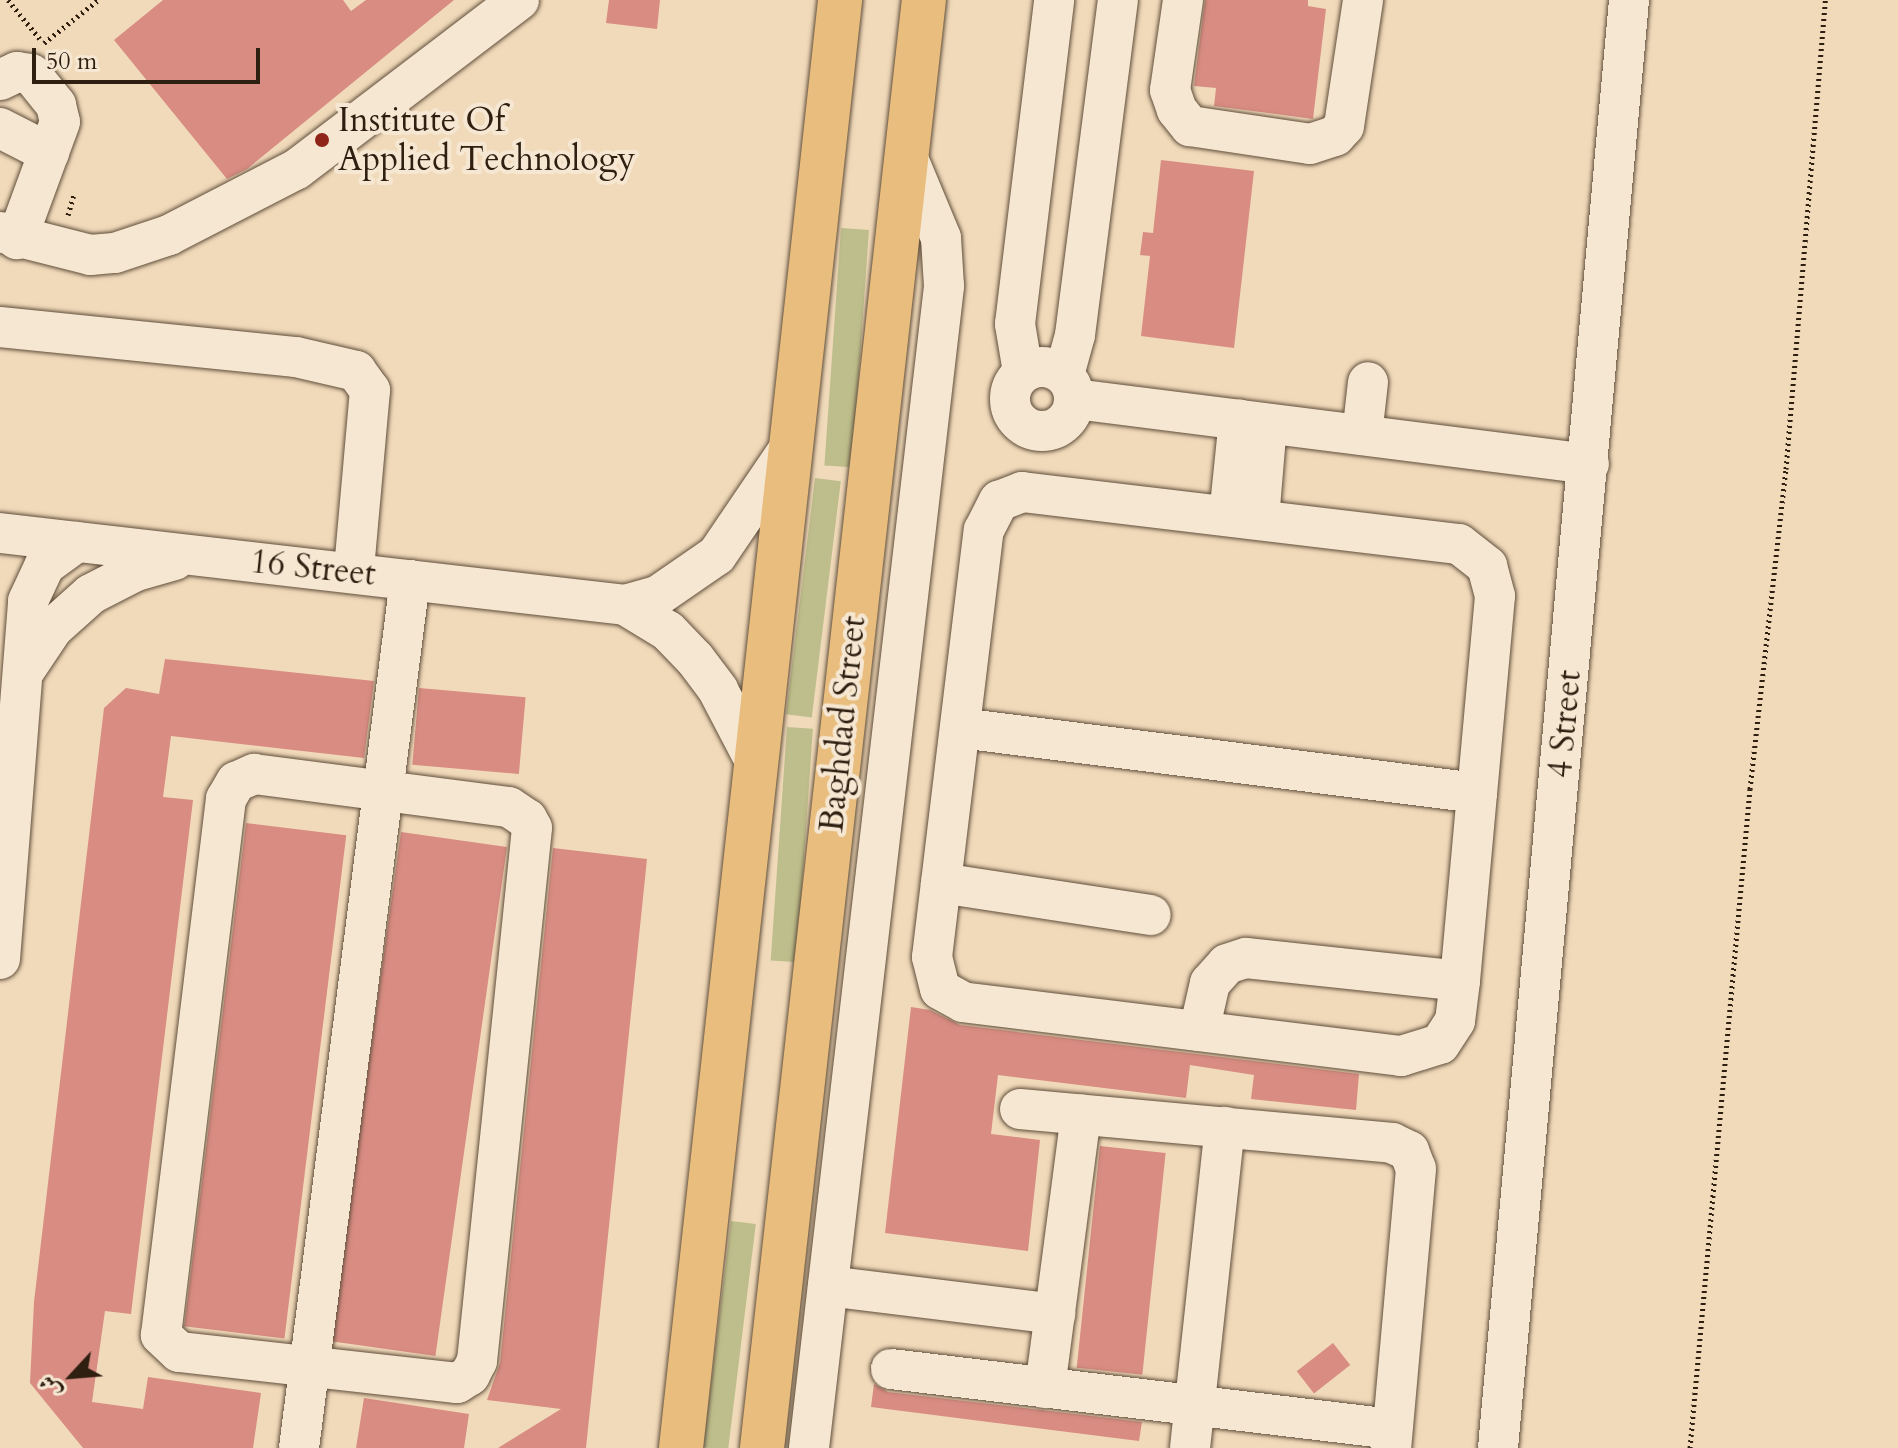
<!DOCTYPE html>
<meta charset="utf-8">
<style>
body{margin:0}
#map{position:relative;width:1898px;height:1448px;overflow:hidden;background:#f1daba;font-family:Cardo,Amiri,serif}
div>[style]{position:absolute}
.green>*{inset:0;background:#bebe8c;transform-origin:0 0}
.building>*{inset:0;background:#d88c82;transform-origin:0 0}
.path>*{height:5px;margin-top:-2.5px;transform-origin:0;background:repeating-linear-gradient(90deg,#2f1f11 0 2px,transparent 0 6px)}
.roads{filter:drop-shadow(0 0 2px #604e3b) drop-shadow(0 0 2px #604e3b)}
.minor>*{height:40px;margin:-20px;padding:0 20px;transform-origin:20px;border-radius:20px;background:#f6e7d2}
.minor>.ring{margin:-20px;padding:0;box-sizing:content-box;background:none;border:40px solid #f6e7d2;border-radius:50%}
.major>*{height:44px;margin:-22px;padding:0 22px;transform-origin:22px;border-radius:22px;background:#e8bd7d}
.dots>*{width:22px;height:22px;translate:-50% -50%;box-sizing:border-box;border:4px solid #f6e7d2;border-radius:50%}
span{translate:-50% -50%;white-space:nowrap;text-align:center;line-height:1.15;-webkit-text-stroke:8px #f6e7d2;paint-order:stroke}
.poi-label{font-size:34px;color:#2f1f11}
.left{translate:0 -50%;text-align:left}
.street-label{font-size:34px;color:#2f1f11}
.north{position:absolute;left:32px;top:1336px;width:80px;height:80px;-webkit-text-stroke:6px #f6e7d2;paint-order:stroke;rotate:244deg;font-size:22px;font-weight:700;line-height:32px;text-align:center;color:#2f1f11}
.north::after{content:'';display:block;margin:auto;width:28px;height:36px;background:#2f1f11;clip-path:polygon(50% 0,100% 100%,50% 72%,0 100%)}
.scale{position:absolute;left:32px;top:48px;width:228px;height:36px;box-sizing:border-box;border:4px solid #2f1f11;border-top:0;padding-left:10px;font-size:24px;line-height:28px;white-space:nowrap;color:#2f1f11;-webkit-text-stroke:6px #f6e7d2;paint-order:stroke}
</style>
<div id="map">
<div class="green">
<i style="left:841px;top:228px;width:28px;height:238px;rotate:4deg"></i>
<i style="left:815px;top:478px;width:26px;height:238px;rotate:7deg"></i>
<i style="left:787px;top:727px;width:26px;height:234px;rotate:4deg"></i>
<i style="left:731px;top:1221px;width:25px;height:228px;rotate:7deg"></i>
</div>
<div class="building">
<i style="clip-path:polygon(163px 0,343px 0,351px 11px,366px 0,454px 0,247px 169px,227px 179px,114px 40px)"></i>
<i style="clip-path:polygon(609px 0,660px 0,657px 29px,606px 23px)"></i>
<i style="clip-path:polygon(1205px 0,1308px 0,1308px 6px,1326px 9px,1313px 119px,1214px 106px,1216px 88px,1194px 86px)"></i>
<i style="clip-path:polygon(1161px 160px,1254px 171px,1234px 348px,1141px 336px,1150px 256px,1140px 255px,1143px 232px,1153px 233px)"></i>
<i style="clip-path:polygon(165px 659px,374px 681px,364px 758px,171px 736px,163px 797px,193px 800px,131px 1314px,105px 1311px,92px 1402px,143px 1409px,148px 1377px,261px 1393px,253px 1448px,83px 1448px,30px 1383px,34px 1302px,104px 708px,126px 688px,159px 694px)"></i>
<i style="left:419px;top:688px;width:107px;height:77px;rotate:5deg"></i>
<i style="left:246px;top:823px;width:101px;height:507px;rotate:7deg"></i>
<i style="left:401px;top:832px;width:107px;height:514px;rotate:8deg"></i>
<i style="clip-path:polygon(553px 848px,647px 859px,586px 1448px,498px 1448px,561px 1409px,487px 1400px,500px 1363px)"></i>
<i style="clip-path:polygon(911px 1007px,930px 1010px,960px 1025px,1359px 1074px,1356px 1110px,1251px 1099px,1254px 1075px,1190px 1065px,1186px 1098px,998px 1075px,991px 1134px,1040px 1140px,1028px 1251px,885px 1233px)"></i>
<i style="left:1100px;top:1146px;width:66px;height:223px;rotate:6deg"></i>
<i style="left:1333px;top:1343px;width:28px;height:46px;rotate:52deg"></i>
<i style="clip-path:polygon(874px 1384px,888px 1392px,1142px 1422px,1139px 1441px,871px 1407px)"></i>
<i style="clip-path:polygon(364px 1398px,469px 1414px,464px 1448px,356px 1448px)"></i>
</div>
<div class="path">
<i style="left:8px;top:0;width:50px;rotate:50.6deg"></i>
<i style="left:44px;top:43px;width:69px;rotate:-38.5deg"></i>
<i style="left:68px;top:215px;width:22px;rotate:-74deg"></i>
<i style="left:1690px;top:1448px;width:662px;rotate:-84.8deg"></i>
<i style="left:1750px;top:789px;width:322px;rotate:-83.6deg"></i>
<i style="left:1786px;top:469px;width:471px;rotate:-85.2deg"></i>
</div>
<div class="roads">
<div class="minor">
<i style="left:1183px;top:0;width:91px;rotate:98.2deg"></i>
<i style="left:1170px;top:90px;width:21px;rotate:71deg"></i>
<i style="left:1177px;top:110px;width:21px;rotate:51deg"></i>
<i style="left:1190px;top:126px;width:121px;rotate:8.5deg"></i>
<i style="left:1310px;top:144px;width:26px;rotate:-18deg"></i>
<i style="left:1335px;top:136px;width:13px;rotate:-48deg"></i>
<i style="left:1344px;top:126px;width:127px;rotate:-81.4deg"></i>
<i style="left:0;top:80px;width:19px;rotate:-25deg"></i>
<i style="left:17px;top:72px;width:14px;rotate:8deg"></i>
<i style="left:31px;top:74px;width:40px;rotate:51deg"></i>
<i style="left:56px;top:105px;width:17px;rotate:77deg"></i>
<i style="left:60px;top:122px;width:125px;rotate:110.2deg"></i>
<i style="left:0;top:128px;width:55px;rotate:27deg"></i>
<i style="left:0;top:232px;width:93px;rotate:14.3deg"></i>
<i style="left:90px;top:255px;width:25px;rotate:-5deg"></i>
<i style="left:115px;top:253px;width:57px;rotate:-18.4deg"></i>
<i style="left:169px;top:235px;width:144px;rotate:-27.3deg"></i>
<i style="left:297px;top:169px;width:279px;rotate:-37.3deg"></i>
<i style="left:0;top:327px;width:298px;rotate:5.8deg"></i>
<i style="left:296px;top:357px;width:62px;rotate:13.1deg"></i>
<i style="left:356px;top:371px;width:24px;rotate:54deg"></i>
<i style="left:370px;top:390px;width:182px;rotate:95.1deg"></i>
<i class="ring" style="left:1010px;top:367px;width:24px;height:24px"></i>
<i style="left:1023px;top:372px;width:49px;rotate:-99.5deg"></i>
<i style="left:1015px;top:324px;width:326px;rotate:-83.1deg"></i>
<i style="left:1064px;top:375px;width:41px;rotate:-74.6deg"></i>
<i style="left:1075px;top:335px;width:338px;rotate:-82.7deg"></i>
<i style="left:1075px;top:399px;width:518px;rotate:7.21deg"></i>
<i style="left:1362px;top:435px;width:53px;rotate:-83.5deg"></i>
<i style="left:1022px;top:492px;width:440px;rotate:6.8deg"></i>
<i style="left:1459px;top:544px;width:36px;rotate:38deg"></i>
<i style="left:1487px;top:566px;width:31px;rotate:75deg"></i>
<i style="left:1495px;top:596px;width:387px;rotate:95.2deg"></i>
<i style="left:1460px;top:981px;width:40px;rotate:97.1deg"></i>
<i style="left:1455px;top:1021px;width:27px;rotate:123deg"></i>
<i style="left:1440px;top:1044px;width:41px;rotate:162.9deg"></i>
<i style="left:1401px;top:1056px;width:441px;rotate:-173deg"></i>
<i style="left:963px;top:1002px;width:26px;rotate:-151deg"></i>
<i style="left:940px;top:989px;width:33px;rotate:-104deg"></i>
<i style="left:932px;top:957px;width:430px;rotate:-83.1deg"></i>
<i style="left:984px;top:530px;width:33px;rotate:-63deg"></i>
<i style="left:999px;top:501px;width:25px;rotate:-21deg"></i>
<i style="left:1229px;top:516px;width:97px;rotate:-84.1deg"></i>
<i style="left:1259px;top:519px;width:95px;rotate:-85.2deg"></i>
<i style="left:0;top:533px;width:629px;rotate:6.57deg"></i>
<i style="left:625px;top:605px;width:35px;rotate:-16deg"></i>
<i style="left:659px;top:595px;width:70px;rotate:-34.6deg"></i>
<i style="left:717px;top:555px;width:128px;rotate:-55.8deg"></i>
<i style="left:625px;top:605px;width:50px;rotate:31.2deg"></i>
<i style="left:668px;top:631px;width:39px;rotate:46deg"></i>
<i style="left:695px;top:659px;width:39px;rotate:53deg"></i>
<i style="left:718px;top:690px;width:78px;rotate:62.4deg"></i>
<i style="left:25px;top:670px;width:50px;rotate:-56.3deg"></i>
<i style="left:53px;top:628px;width:51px;rotate:-41.8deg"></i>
<i style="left:91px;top:594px;width:51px;rotate:-27.1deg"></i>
<i style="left:136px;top:571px;width:40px;rotate:-16deg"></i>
<i style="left:960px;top:728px;width:521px;rotate:7.17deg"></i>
<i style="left:254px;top:774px;width:257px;rotate:7.4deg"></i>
<i style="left:509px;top:807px;width:22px;rotate:34deg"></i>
<i style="left:527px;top:819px;width:10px;rotate:61deg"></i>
<i style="left:532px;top:828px;width:536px;rotate:95.89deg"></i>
<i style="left:477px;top:1361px;width:16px;rotate:117deg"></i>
<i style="left:470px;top:1375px;width:15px;rotate:148deg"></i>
<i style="left:457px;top:1383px;width:280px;rotate:-173.6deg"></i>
<i style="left:179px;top:1352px;width:25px;rotate:-137deg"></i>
<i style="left:161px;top:1335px;width:540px;rotate:-83.09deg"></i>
<i style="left:226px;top:799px;width:20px;rotate:-60deg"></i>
<i style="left:236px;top:782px;width:20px;rotate:-24deg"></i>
<i style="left:941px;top:883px;width:212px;rotate:8.7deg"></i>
<i style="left:0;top:959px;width:359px;rotate:-85.5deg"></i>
<i style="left:28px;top:601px;width:40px;rotate:-65deg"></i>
<i style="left:45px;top:565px;width:39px;rotate:-36deg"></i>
<i style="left:1199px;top:1031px;width:49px;rotate:-77.1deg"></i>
<i style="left:1210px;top:983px;width:25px;rotate:-48deg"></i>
<i style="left:1227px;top:964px;width:20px;rotate:-18deg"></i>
<i style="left:1246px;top:958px;width:215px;rotate:6.1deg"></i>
<i style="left:1020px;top:1109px;width:374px;rotate:5.2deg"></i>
<i style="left:1392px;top:1143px;width:19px;rotate:25deg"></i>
<i style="left:1409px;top:1151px;width:19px;rotate:69deg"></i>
<i style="left:1416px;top:1169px;width:280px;rotate:95.1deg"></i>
<i style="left:828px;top:1286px;width:229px;rotate:7deg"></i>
<i style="left:891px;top:1369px;width:505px;rotate:6.83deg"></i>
<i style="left:1045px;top:1388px;width:276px;rotate:-82.5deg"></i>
<i style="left:299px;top:1448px;width:875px;rotate:-82.71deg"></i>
<i style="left:809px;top:1448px;width:1170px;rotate:-83.37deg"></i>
<i style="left:944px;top:286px;width:48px;rotate:-93.6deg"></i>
<i style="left:941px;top:238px;width:91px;rotate:-112.6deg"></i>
<i style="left:1190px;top:1448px;width:323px;rotate:-83.8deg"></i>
<i style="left:1498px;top:1448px;width:1454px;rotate:-84.83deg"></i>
</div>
<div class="major">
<i style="left:681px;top:1448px;width:1457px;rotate:-83.73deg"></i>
<i style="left:762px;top:1448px;width:1457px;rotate:-83.62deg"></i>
</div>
</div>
<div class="dots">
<i style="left:322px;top:140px;background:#8f2418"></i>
</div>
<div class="poi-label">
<span class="left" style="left:338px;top:140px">Institute Of<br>Applied Technology</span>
</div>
<div class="street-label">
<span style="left:313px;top:568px;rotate:6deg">16 Street</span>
<span style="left:843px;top:724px;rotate:-84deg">Baghdad Street</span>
<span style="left:1565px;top:724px;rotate:-85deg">4 Street</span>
</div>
<div class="north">ش</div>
<div class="scale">50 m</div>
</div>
